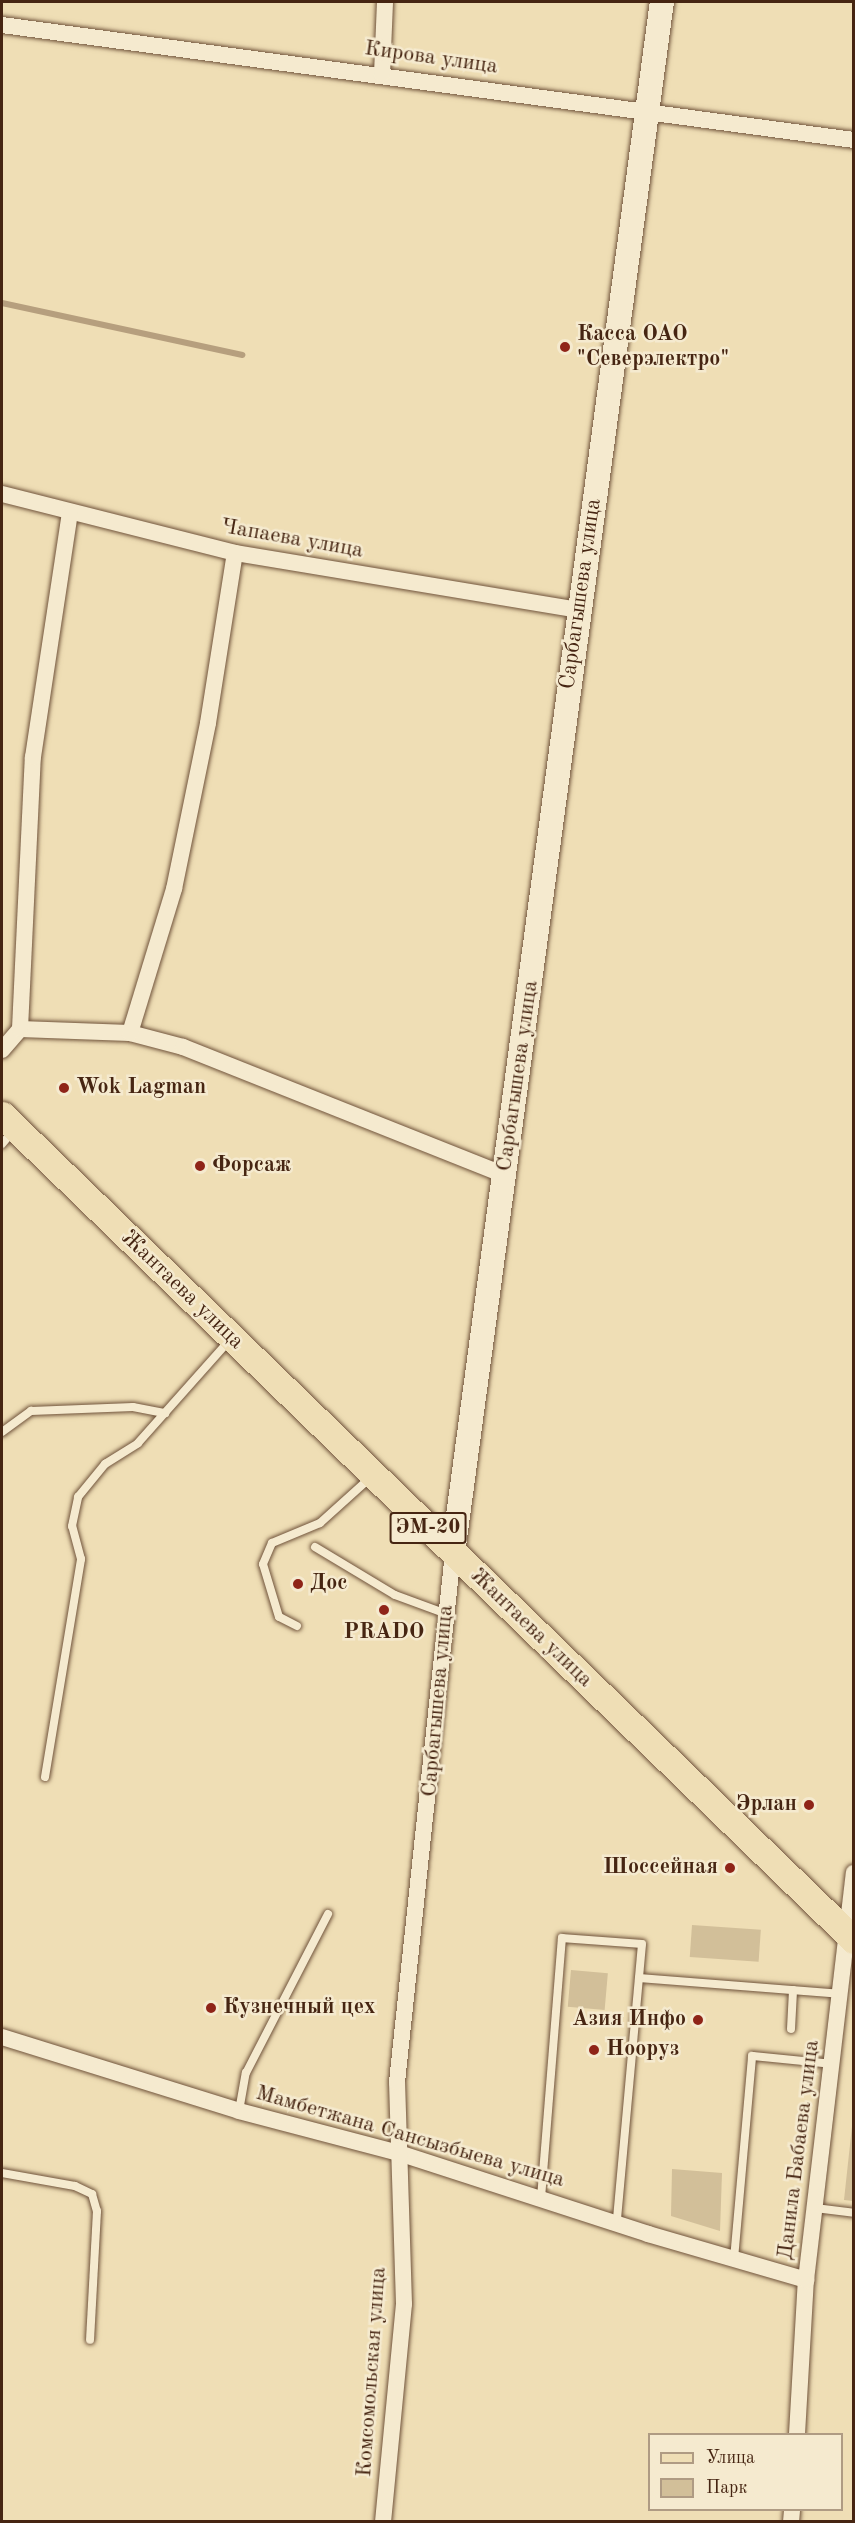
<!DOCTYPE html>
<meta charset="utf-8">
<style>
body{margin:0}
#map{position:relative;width:855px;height:2523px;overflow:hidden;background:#efdeb5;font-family:"Old Standard TT",serif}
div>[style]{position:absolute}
.green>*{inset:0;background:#d2bf99;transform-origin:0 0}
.stream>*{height:6px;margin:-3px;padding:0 3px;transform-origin:3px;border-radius:3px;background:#b69f7e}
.roads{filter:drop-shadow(0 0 2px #70533b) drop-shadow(0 0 2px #70533b)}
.lane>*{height:8px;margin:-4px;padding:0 4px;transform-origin:4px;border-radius:4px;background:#f5eacf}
.street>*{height:16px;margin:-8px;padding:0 8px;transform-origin:8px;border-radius:8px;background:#f5eacf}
.secondary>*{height:24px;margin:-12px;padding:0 12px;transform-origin:12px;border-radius:12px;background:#f5eacf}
.primary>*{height:27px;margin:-13.5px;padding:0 13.5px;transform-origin:13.5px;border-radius:13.5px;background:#efdeb5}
.dots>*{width:16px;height:16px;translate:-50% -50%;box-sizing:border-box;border:3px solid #f5eacf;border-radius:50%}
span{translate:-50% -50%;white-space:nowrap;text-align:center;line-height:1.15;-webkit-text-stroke:5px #f5eacf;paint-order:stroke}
.shield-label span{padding:2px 4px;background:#f5eacf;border:2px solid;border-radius:4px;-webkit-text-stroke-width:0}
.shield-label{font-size:21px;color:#462512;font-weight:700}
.street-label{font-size:22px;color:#462512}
.poi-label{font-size:22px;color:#462512;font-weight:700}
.left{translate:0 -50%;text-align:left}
.right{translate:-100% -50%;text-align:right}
.frame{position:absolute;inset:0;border:3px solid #462512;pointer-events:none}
.legend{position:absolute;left:648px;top:2433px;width:195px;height:78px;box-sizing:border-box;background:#f5eacf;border:2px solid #af9b83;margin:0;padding:8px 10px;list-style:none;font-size:18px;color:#462512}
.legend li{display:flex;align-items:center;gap:12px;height:30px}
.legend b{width:30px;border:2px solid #af9b83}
</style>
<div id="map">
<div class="green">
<i style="left:692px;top:1925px;width:69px;height:32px;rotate:4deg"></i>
<i style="left:571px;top:1970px;width:37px;height:37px;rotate:5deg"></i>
<i style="clip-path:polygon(853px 2117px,853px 2201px,844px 2200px)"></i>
<i style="clip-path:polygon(672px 2169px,722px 2173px,720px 2231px,671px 2216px)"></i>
</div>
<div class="stream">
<i style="left:2px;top:303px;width:246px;rotate:12.2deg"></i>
</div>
<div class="roads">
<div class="lane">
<i style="left:2px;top:1144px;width:17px;rotate:-50deg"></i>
<i style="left:2px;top:1432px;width:36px;rotate:-36deg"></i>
<i style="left:31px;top:1411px;width:102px;rotate:-2.2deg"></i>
<i style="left:133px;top:1407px;width:33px;rotate:11deg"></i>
<i style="left:315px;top:1547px;width:93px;rotate:31deg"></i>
<i style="left:395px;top:1595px;width:55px;rotate:20.1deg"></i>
<i style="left:297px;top:1626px;width:20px;rotate:-153deg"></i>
<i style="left:279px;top:1617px;width:55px;rotate:-106.8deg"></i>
<i style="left:263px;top:1564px;width:23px;rotate:-67deg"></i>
<i style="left:272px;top:1543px;width:52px;rotate:-22.6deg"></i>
<i style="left:320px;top:1523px;width:69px;rotate:-42deg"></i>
<i style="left:45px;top:1777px;width:221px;rotate:-80.6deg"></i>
<i style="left:81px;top:1559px;width:34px;rotate:-105deg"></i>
<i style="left:72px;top:1526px;width:30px;rotate:-78deg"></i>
<i style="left:78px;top:1497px;width:43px;rotate:-50.7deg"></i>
<i style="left:105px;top:1464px;width:39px;rotate:-32deg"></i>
<i style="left:138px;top:1443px;width:137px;rotate:-48.3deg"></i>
<i style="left:639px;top:1978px;width:204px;rotate:4.5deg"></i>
<i style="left:791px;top:2029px;width:39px;rotate:-87deg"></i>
<i style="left:239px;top:2111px;width:39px;rotate:-80deg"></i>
<i style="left:246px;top:2073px;width:179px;rotate:-62.7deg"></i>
<i style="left:2px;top:2173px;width:74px;rotate:10.1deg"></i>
<i style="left:75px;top:2186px;width:19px;rotate:25deg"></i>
<i style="left:92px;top:2194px;width:18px;rotate:74deg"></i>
<i style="left:97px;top:2211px;width:129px;rotate:93.1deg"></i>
<i style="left:541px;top:2198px;width:261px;rotate:-85.4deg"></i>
<i style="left:562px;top:1938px;width:80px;rotate:4.3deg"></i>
<i style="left:642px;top:1944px;width:278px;rotate:95.2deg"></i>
<i style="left:815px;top:2208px;width:39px;rotate:7deg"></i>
<i style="left:734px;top:2259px;width:204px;rotate:-84.9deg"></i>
<i style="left:752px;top:2056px;width:80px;rotate:5.7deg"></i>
</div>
<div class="street">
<i style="left:2px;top:25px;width:860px;rotate:7.69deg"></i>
<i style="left:382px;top:74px;width:72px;rotate:-87.6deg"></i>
<i style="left:2px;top:494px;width:240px;rotate:14.2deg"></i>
<i style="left:235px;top:553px;width:349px;rotate:9.4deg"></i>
<i style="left:20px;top:1029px;width:110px;rotate:2.1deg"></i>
<i style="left:130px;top:1033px;width:55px;rotate:14.8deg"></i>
<i style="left:183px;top:1047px;width:347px;rotate:21.7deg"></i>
<i style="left:130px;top:1033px;width:151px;rotate:-73deg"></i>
<i style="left:174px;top:889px;width:169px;rotate:-78.4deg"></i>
<i style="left:208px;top:723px;width:172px;rotate:-81deg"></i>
<i style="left:2px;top:1050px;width:28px;rotate:-49deg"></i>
<i style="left:20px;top:1029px;width:272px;rotate:-87.3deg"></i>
<i style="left:33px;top:757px;width:247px;rotate:-81.4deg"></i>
<i style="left:2px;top:2037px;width:248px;rotate:17.3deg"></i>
<i style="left:239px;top:2111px;width:165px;rotate:14.7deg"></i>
<i style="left:399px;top:2153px;width:262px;rotate:18deg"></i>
<i style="left:648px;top:2234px;width:165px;rotate:16.2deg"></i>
<i style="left:797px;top:2434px;width:154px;rotate:-86.7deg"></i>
<i style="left:806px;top:2280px;width:410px;rotate:-83.3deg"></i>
<i style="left:383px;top:2522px;width:219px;rotate:-84.5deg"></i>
<i style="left:404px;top:2304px;width:222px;rotate:-91.8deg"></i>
<i style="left:397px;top:2082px;width:532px;rotate:-83.96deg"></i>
<i style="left:791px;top:2522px;width:12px;rotate:-85deg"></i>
</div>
<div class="secondary">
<i style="left:453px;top:1553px;width:1565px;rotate:-82.33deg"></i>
</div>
<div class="primary">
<i style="left:2px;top:1115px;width:1186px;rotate:44.08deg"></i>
</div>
</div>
<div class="dots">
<i style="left:565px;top:347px;background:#8f2418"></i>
<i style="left:64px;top:1088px;background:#8f2418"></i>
<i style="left:200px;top:1166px;background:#8f2418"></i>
<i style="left:298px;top:1584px;background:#8f2418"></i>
<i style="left:384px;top:1610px;background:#8f2418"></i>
<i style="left:809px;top:1805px;background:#8f2418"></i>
<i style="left:730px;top:1868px;background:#8f2418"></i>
<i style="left:211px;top:2008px;background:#8f2418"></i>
<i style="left:698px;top:2020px;background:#8f2418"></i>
<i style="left:594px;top:2050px;background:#8f2418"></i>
</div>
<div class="shield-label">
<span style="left:428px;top:1528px">ЭМ-20</span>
</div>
<div class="street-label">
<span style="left:431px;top:58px;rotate:8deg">Кирова улица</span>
<span style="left:292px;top:539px;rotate:10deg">Чапаева улица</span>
<span style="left:581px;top:594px;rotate:-82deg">Сарбагышева улица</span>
<span style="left:518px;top:1076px;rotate:-82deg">Сарбагышева улица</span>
<span style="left:182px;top:1290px;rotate:44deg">Жантаева улица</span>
<span style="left:531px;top:1628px;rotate:44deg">Жантаева улица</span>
<span style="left:438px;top:1701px;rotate:-85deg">Сарбагышева улица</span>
<span style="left:410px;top:2137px;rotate:16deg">Мамбетжана Сансызбыева улица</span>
<span style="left:799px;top:2150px;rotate:-83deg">Данила Бабаева улица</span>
<span style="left:372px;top:2372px;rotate:-86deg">Комсомольская улица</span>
</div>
<div class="poi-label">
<span class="left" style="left:577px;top:347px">Касса ОАО<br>"Северэлектро"</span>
<span class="left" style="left:76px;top:1088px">Wok Lagman</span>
<span class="left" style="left:212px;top:1166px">Форсаж</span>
<span class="left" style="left:310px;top:1584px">Дос</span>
<span style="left:384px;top:1633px">PRADO</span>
<span class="right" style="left:797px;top:1805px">Эрлан</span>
<span class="right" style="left:718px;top:1868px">Шоссейная</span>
<span class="left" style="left:223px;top:2008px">Кузнечный цех</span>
<span class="right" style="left:686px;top:2020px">Азия Инфо</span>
<span class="left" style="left:606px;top:2050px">Нооруз</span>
</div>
<div class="frame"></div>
<ul class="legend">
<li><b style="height:8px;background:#efdeb5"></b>Улица</li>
<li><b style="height:16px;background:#d2bf99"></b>Парк</li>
</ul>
</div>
